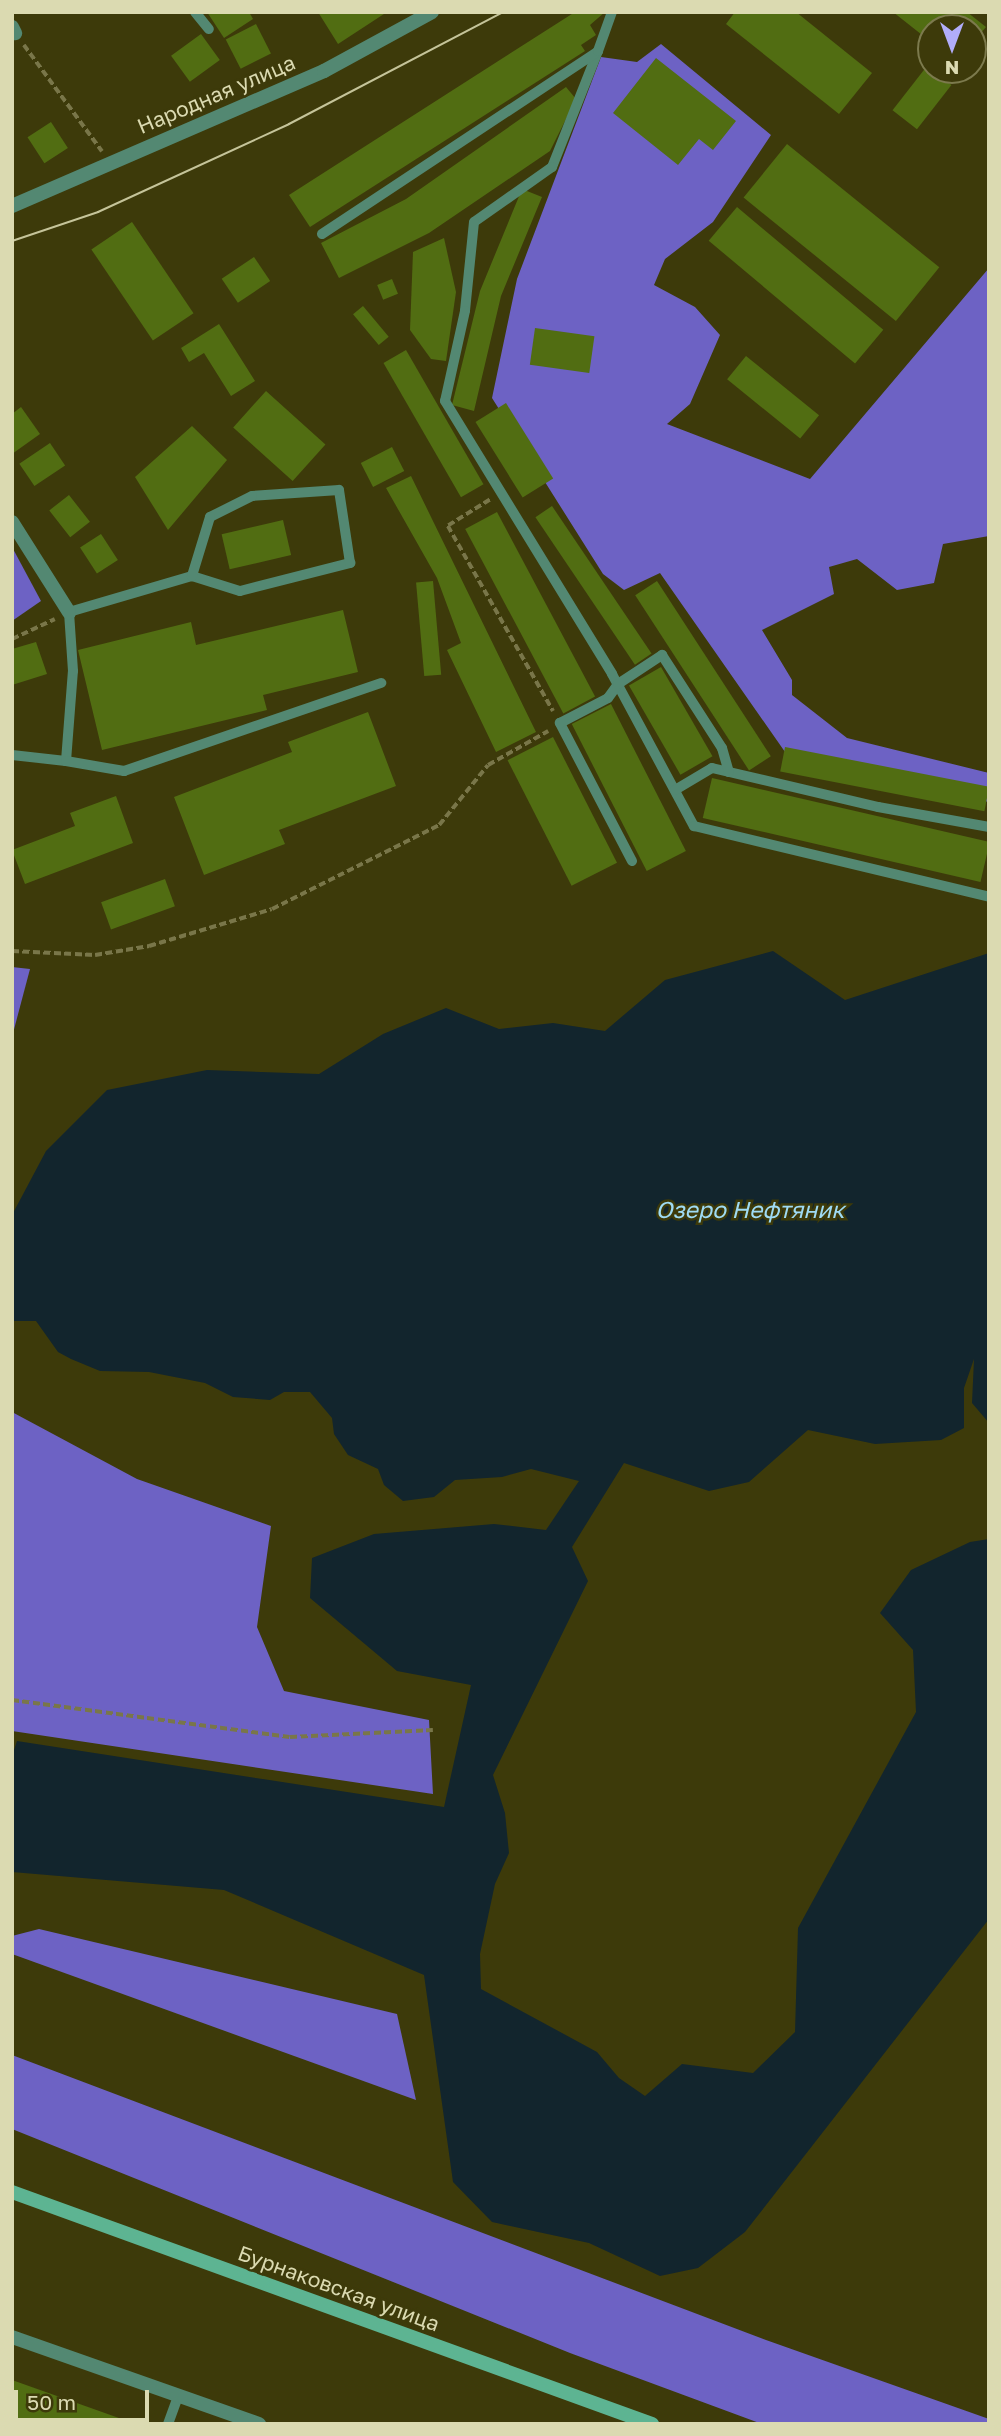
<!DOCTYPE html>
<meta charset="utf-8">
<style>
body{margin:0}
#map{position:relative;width:1001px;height:2436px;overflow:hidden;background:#3d3a0a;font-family:"Golos Text",sans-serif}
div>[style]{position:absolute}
.forest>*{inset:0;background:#6d62c4}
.water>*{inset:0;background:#12252d}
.building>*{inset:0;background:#516d12;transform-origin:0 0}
.path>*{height:3.5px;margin-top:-1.75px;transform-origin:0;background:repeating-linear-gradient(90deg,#797649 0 7px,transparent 0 10.5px)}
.lane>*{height:10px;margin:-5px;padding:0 5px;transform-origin:5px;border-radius:5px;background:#538872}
.street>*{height:14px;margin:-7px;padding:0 7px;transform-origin:7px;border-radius:7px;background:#538872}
.secondary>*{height:14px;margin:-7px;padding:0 7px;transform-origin:7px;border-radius:7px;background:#5db492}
.tram>*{height:2px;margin:-1px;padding:0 1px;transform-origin:1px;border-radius:1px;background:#c5c49a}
span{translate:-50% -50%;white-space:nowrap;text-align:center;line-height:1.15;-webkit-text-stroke:5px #3d3a0a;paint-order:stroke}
.street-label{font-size:21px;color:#dbdab1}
.water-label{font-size:23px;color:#9fdbf4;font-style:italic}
.frame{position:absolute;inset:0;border:14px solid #dbdab1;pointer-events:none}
.north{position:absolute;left:917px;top:14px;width:70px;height:70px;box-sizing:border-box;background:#3d3a0a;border:2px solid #7c7a4d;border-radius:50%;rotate:180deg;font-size:19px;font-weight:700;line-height:28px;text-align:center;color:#dbdab1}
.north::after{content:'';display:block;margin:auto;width:24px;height:32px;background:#b1adfa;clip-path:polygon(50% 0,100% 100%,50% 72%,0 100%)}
.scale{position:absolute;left:14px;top:2390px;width:135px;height:32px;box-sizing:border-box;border:4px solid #dbdab1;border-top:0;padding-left:9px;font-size:21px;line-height:24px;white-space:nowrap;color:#dbdab1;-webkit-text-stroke:5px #3d3a0a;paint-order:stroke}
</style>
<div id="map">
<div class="forest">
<i style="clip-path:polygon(661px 44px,771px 135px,713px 222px,665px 259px,654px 285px,695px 307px,720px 335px,690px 404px,667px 424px,810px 479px,989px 268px,989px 536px,943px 544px,934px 583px,897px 590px,857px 559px,829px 567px,834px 594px,762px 630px,792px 680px,792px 695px,847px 738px,989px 773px,989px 802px,792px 762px,660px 573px,624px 590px,603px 574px,492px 398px,517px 279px,601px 57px,637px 62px)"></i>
<i style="clip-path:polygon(12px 547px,41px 601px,12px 621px)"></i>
<i style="clip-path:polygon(12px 967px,30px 969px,12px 1037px)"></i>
<i style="clip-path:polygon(12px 1412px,137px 1479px,271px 1526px,257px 1627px,284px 1691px,429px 1720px,433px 1794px,12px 1731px)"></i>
<i style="clip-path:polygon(39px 1929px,397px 2014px,416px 2100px,12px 1954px,12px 1936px)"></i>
<i style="clip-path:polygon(12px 2055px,766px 2340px,989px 2419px,989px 2424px,762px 2424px,570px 2353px,12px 2129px)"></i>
</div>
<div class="water">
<i style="clip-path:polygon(773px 951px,845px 1000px,989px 953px,989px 1423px,972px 1403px,974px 1359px,964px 1388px,964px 1428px,941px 1440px,875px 1444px,808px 1430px,749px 1482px,709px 1491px,624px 1463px,572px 1547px,588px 1581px,493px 1775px,505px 1813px,509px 1853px,495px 1884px,480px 1954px,481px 1989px,597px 2052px,619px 2078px,645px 2096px,682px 2064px,753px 2073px,795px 2032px,798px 1928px,916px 1712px,913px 1650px,880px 1613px,911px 1570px,970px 1542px,989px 1539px,989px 1919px,745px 2232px,698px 2268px,660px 2276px,589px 2243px,492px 2222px,453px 2182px,424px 1975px,224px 1890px,12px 1872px,12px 1756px,17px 1741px,444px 1807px,471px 1685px,397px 1671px,310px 1598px,312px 1558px,374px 1534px,494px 1524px,546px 1530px,579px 1481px,531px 1469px,502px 1477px,455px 1480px,434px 1497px,403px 1501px,384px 1485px,378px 1469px,348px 1455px,334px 1434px,332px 1418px,310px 1392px,284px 1392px,270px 1400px,233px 1397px,205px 1383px,149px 1372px,100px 1371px,71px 1359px,58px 1352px,36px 1321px,12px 1321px,12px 1215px,46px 1151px,107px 1090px,207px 1070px,319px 1074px,383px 1034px,446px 1008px,499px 1029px,553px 1023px,605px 1031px,665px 980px)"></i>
</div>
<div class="building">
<i style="clip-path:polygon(207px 12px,249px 12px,253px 19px,224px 38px)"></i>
<i style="clip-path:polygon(318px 12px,387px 12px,338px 44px)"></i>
<i style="clip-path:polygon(575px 12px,605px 12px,590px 25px,596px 35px,581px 45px,585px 51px,310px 227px,289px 195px)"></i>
<i style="clip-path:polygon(735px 12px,796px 12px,872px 73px,839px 114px,726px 24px)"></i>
<i style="clip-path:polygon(893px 12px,967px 12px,986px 27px,973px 42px,973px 28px,931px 28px,931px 42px)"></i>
<i style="left:256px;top:24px;width:33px;height:34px;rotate:63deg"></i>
<i style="left:201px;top:34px;width:32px;height:37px;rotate:54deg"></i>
<i style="clip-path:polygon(656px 58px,736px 121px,713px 150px,699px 139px,678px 165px,613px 113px)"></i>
<i style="left:927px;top:66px;width:31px;height:56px;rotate:38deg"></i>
<i style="clip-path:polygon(566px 87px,576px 99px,550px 151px,429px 233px,339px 278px,321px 243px,406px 199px)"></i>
<i style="left:51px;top:122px;width:31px;height:28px;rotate:57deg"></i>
<i style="left:787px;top:144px;width:196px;height:69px;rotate:39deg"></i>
<i style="clip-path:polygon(522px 189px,542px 197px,501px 296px,474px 411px,452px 405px,480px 291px)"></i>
<i style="left:737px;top:207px;width:191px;height:44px;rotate:40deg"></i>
<i style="left:132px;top:222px;width:110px;height:49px;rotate:56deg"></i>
<i style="clip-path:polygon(444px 238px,456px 292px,446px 361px,431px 359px,410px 330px,413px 252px)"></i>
<i style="left:254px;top:257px;width:29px;height:39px;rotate:56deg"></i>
<i style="left:392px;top:279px;width:16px;height:16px;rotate:68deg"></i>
<i style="left:363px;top:306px;width:40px;height:13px;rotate:50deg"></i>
<i style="clip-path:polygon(219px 324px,255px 381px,231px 396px,204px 353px,189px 362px,181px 348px)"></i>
<i style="left:535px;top:328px;width:60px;height:37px;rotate:8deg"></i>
<i style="left:406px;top:350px;width:155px;height:26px;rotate:60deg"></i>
<i style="left:746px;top:356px;width:94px;height:30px;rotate:39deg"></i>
<i style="left:266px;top:391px;width:80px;height:49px;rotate:42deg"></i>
<i style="left:506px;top:403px;width:89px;height:36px;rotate:58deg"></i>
<i style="clip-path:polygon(21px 407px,40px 434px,12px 454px,12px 414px)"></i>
<i style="clip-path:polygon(192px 426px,227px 460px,168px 530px,135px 477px)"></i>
<i style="left:50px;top:443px;width:27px;height:37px;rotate:56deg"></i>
<i style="left:392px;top:447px;width:27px;height:35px;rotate:63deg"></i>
<i style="clip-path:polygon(411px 476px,536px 732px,496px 752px,447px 650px,461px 643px,437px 578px,386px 488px)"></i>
<i style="left:69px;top:495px;width:34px;height:25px;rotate:52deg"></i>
<i style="left:552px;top:506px;width:178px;height:20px;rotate:56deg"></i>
<i style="left:497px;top:512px;width:209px;height:36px;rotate:62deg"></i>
<i style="left:283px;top:520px;width:36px;height:63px;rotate:77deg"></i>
<i style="left:101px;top:534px;width:31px;height:25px;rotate:57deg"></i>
<i style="left:433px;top:581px;width:94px;height:17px;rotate:85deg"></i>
<i style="left:657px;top:581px;width:209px;height:26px;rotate:57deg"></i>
<i style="clip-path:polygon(343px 610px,358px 672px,263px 695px,267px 710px,102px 750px,78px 650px,191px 622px,196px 645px)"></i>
<i style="clip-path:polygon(36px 642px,47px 674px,12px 685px,12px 649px)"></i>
<i style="left:661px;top:667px;width:103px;height:37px;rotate:60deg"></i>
<i style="left:611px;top:704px;width:165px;height:44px;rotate:63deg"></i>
<i style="clip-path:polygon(368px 712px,396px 786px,279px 830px,285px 844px,204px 875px,174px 797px,292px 752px,288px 742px)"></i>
<i style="left:553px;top:737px;width:141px;height:51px;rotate:63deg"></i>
<i style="left:785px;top:747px;width:208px;height:25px;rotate:11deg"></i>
<i style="left:712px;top:778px;width:285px;height:41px;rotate:13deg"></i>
<i style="clip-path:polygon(116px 796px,133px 843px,25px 884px,12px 850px,75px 826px,70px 813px)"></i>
<i style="left:165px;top:879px;width:29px;height:68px;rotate:70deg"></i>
<i style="clip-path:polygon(12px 2380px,133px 2423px,133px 2424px,12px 2424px)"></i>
</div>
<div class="path">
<i style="left:24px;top:45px;width:132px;rotate:53.7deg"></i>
<i style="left:490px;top:500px;width:49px;rotate:148.2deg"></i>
<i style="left:448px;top:526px;width:213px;rotate:60.4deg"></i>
<i style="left:12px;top:639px;width:47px;rotate:-24.9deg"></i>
<i style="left:12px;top:951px;width:83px;rotate:2.8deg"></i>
<i style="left:95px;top:955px;width:55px;rotate:-9.5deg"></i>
<i style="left:149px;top:946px;width:128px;rotate:-16.7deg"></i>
<i style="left:272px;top:909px;width:187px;rotate:-26.7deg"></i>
<i style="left:439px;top:825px;width:77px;rotate:-50.8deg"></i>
<i style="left:488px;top:765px;width:69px;rotate:-29.5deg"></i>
<i style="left:12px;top:1700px;width:280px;rotate:7.6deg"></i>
<i style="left:290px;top:1737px;width:143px;rotate:-2.8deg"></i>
</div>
<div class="lane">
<i style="left:195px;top:12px;width:22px;rotate:51deg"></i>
<i style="left:598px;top:51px;width:125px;rotate:111.6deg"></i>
<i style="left:552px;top:167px;width:95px;rotate:144.8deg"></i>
<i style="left:474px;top:222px;width:89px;rotate:95.8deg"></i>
<i style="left:465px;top:311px;width:92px;rotate:102.5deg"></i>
<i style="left:445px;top:401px;width:320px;rotate:58.5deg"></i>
<i style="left:612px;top:674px;width:173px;rotate:61.7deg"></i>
<i style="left:694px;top:826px;width:303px;rotate:13.5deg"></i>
<i style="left:322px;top:234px;width:331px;rotate:-33.5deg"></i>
<i style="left:598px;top:51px;width:41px;rotate:-70.3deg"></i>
<i style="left:12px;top:755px;width:54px;rotate:6.3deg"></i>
<i style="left:66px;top:761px;width:90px;rotate:-85.6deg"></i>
<i style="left:73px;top:671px;width:59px;rotate:-93.9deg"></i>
<i style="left:69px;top:612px;width:128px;rotate:-16.3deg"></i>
<i style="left:192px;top:576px;width:50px;rotate:17.4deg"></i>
<i style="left:240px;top:591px;width:114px;rotate:-14.3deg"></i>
<i style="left:350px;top:563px;width:74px;rotate:-98.6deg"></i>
<i style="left:339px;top:490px;width:87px;rotate:176.1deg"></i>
<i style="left:252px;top:496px;width:47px;rotate:153.4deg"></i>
<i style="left:210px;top:517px;width:62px;rotate:107deg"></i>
<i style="left:66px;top:761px;width:59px;rotate:9.8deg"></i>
<i style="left:124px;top:771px;width:272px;rotate:-18.9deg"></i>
<i style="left:675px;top:790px;width:43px;rotate:-30.7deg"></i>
<i style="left:712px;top:768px;width:171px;rotate:13.2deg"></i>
<i style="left:878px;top:807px;width:113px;rotate:10.2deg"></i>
<i style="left:632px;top:861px;width:156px;rotate:-117.6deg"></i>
<i style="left:560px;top:723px;width:54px;rotate:-27.5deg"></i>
<i style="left:608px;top:698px;width:17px;rotate:-54deg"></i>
<i style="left:618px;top:684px;width:53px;rotate:-33.4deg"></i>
<i style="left:662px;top:655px;width:111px;rotate:57.2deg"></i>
<i style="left:722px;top:748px;width:25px;rotate:74deg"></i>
<i style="left:168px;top:2424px;width:30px;rotate:-70deg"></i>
</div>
<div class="street">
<i style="left:12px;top:27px;width:7px;rotate:63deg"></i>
<i style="left:12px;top:206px;width:340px;rotate:-23.4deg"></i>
<i style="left:324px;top:71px;width:123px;rotate:-28.6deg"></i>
<i style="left:12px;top:522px;width:107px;rotate:57.7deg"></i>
<i style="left:12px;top:2337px;width:262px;rotate:19.4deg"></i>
</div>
<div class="secondary">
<i style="left:12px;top:2192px;width:681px;rotate:19.93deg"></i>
</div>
<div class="tram">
<i style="left:12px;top:241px;width:91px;rotate:-18.6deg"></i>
<i style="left:98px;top:212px;width:210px;rotate:-24.7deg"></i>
<i style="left:289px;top:124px;width:242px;rotate:-27.6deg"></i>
</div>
<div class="street-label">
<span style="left:216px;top:94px;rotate:-23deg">Народная улица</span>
<span style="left:339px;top:2288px;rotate:20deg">Бурнаковская улица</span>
</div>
<div class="water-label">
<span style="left:750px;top:1209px">Озеро Нефтяник</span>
</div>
<div class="frame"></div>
<div class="north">N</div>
<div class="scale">50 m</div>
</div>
